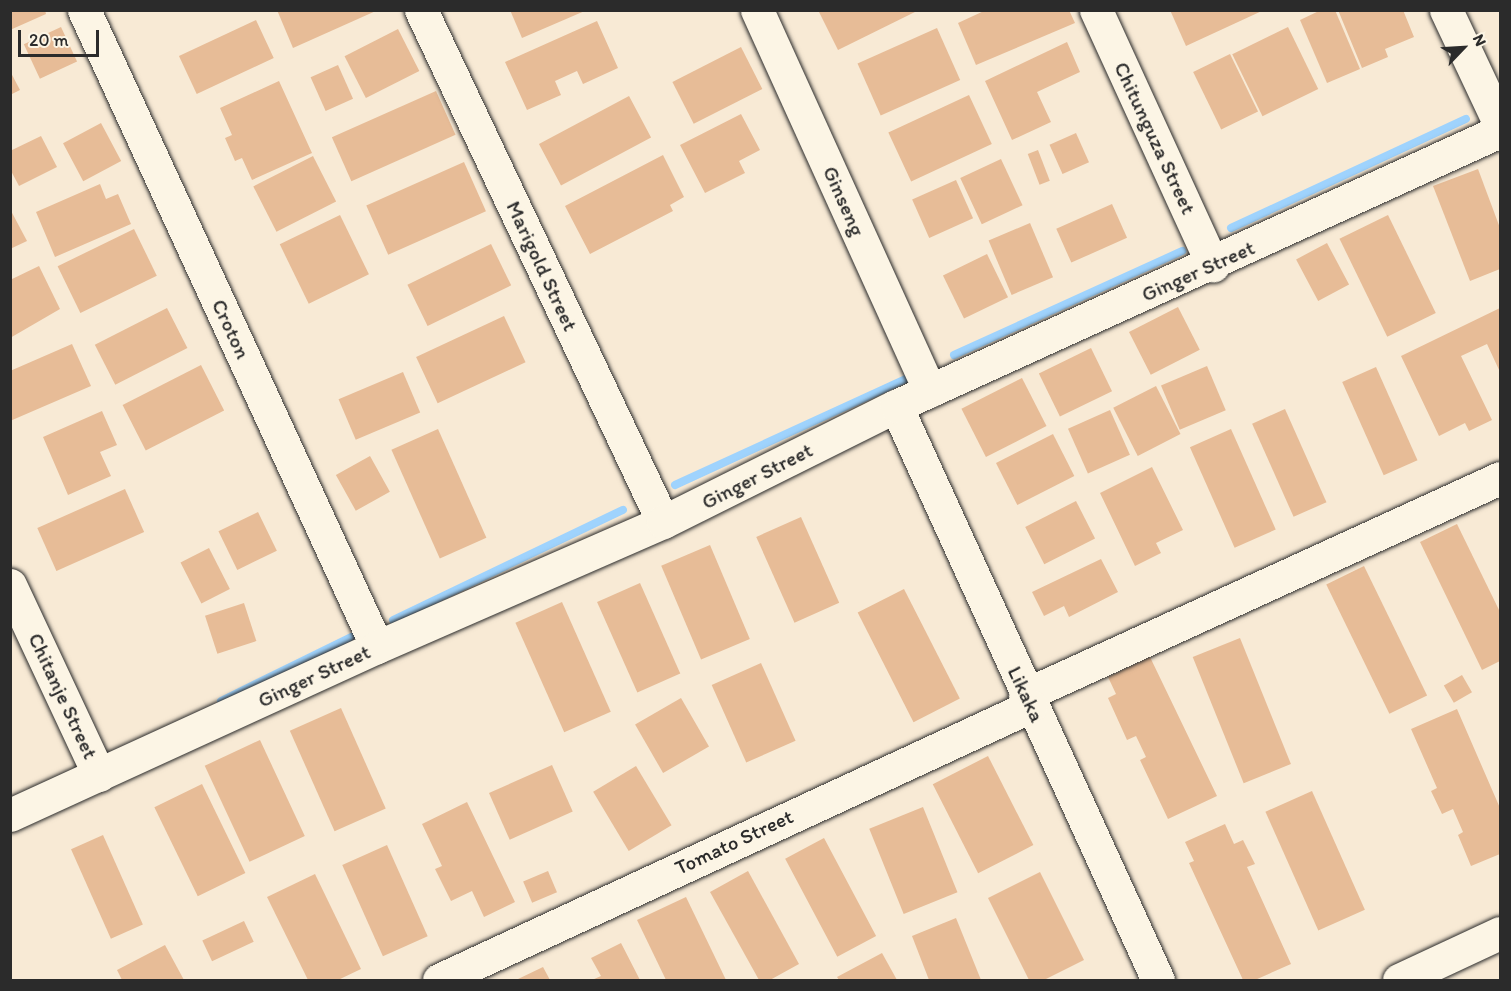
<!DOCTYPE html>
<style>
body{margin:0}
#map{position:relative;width:1511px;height:991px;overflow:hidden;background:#f8ead5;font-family:Itim,sans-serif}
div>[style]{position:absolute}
.stream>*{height:8px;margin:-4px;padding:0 4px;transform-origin:4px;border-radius:4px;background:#9fd3fd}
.building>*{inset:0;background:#e7bc97;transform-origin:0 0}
.roads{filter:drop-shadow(0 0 2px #2b2b2b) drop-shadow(0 0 2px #2b2b2b)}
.minor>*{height:33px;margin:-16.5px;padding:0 16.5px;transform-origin:16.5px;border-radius:16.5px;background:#fcf5e5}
span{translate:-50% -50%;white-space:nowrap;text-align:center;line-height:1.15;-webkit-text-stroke:4.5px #fcf5e5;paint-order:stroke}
.street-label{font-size:21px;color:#2b2b2b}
.frame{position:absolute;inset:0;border:12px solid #2b2b2b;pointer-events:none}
.north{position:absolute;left:1433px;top:18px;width:60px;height:60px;-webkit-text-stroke:4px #fcf5e5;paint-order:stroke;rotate:65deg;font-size:16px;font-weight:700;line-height:24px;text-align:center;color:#2b2b2b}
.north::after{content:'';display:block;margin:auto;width:21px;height:27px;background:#2b2b2b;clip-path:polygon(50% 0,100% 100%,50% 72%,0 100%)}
.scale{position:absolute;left:18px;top:30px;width:81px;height:27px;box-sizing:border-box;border:3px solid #2b2b2b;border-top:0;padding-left:8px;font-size:18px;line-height:21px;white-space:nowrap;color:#2b2b2b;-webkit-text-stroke:4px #fcf5e5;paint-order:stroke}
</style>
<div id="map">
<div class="stream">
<i style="left:1231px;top:228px;width:259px;rotate:-24.9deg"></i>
<i style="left:954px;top:355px;width:251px;rotate:-24.5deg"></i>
<i style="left:675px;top:485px;width:253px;rotate:-24.7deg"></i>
<i style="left:393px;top:620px;width:255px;rotate:-25.6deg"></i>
<i style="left:221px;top:701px;width:145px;rotate:-26.2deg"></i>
</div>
<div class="building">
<i style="clip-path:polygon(10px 10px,45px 10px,46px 14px,10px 30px)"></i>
<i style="clip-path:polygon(277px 10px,378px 10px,293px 48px)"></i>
<i style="clip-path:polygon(510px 10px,587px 10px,522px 38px)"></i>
<i style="clip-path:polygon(818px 10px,919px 10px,838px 50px)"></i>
<i style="clip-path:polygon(986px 10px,1069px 10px,1075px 23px,976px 65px,958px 23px)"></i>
<i style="clip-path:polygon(1170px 10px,1264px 10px,1186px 46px)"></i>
<i style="clip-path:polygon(1321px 10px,1335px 10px,1360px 69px,1327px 83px,1300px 20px)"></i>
<i style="clip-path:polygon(1338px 10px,1403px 10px,1414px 37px,1385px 49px,1388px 57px,1362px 68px)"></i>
<i style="left:256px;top:20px;width:42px;height:85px;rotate:65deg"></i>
<i style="clip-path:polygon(597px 21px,618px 68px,583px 84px,577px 71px,555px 81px,561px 95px,527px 110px,505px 62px)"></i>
<i style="left:61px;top:27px;width:38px;height:41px;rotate:65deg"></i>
<i style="left:1288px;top:27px;width:69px;height:62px;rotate:64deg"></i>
<i style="left:937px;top:28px;width:57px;height:87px;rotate:66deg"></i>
<i style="left:398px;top:29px;width:47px;height:60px;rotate:63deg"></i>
<i style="clip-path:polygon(1067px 42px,1080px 72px,1037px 92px,1051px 122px,1012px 140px,985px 81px)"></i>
<i style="left:741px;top:47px;width:47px;height:77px;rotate:63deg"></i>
<i style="left:1230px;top:54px;width:64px;height:41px;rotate:64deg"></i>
<i style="left:338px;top:65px;width:37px;height:30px;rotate:66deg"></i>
<i style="clip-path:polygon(10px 71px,20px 90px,10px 95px)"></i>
<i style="clip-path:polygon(279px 81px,312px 153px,252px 180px,242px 158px,235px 161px,225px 138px,232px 135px,220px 108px)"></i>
<i style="left:436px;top:91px;width:48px;height:114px;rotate:66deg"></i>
<i style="left:969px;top:95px;width:54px;height:89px;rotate:65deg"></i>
<i style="left:629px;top:96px;width:47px;height:102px;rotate:62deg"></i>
<i style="clip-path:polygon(741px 114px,760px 150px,739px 161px,745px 173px,705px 193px,680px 145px)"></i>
<i style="left:101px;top:123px;width:43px;height:43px;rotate:62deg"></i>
<i style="left:1076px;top:133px;width:32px;height:29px;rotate:66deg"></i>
<i style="clip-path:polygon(41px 136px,57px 167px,19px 186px,10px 169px,10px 151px)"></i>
<i style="left:1038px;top:150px;width:33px;height:11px;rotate:69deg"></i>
<i style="clip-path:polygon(663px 155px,684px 197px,670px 205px,673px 211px,590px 254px,565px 206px)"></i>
<i style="left:313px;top:156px;width:51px;height:67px;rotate:63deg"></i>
<i style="left:1001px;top:159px;width:51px;height:45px;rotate:65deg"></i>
<i style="left:464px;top:162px;width:54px;height:107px;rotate:66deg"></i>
<i style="clip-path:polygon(1478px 169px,1500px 228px,1500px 269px,1470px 281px,1433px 186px)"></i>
<i style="left:956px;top:180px;width:42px;height:48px;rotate:66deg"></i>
<i style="clip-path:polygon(100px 184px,106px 199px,118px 194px,131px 224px,55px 257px,36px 212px)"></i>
<i style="left:1112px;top:204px;width:37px;height:61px;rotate:66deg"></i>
<i style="clip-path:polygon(10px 209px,27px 241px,10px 249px)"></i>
<i style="left:340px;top:215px;width:66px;height:67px;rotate:64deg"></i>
<i style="left:1388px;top:215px;width:109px;height:54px;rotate:64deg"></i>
<i style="left:1030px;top:223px;width:59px;height:45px;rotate:67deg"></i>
<i style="left:134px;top:229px;width:52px;height:85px;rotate:64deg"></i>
<i style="left:1327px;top:243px;width:47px;height:35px;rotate:62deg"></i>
<i style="left:491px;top:244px;width:46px;height:93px;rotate:64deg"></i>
<i style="left:987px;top:254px;width:48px;height:49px;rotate:64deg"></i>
<i style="clip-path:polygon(39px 266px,60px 309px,10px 338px,10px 280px)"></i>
<i style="left:1178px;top:307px;width:48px;height:55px;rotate:63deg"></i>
<i style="left:167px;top:308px;width:45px;height:81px;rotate:63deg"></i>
<i style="clip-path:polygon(1500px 308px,1500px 372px,1487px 344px,1461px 356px,1492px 420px,1469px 431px,1465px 423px,1439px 436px,1401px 356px)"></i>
<i style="left:504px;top:316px;width:51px;height:97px;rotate:65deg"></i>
<i style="clip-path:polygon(72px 344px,91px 386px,10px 421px,10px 371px)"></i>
<i style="left:1091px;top:348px;width:48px;height:58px;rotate:64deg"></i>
<i style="left:201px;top:365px;width:51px;height:88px;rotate:63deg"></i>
<i style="left:1207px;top:366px;width:48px;height:50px;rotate:67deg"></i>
<i style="left:1376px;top:367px;width:102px;height:37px;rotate:66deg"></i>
<i style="left:403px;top:372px;width:44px;height:70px;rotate:67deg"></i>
<i style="left:1022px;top:378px;width:54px;height:68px;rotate:63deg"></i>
<i style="left:1156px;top:386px;width:54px;height:48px;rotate:63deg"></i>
<i style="left:1285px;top:409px;width:102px;height:36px;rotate:66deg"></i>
<i style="left:1110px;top:410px;width:49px;height:46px;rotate:66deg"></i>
<i style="clip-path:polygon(102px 411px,117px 445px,100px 452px,111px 476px,68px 495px,43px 437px)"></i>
<i style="left:438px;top:429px;width:119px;height:51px;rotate:66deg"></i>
<i style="left:1231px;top:429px;width:110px;height:45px;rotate:66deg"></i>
<i style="left:1053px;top:434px;width:47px;height:64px;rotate:63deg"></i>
<i style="left:370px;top:456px;width:41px;height:39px;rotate:61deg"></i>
<i style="clip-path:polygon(1152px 467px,1183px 530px,1156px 543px,1161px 553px,1135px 566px,1100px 493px)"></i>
<i style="left:125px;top:489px;width:47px;height:96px;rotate:66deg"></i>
<i style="left:1076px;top:501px;width:42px;height:57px;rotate:63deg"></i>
<i style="left:258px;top:512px;width:43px;height:44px;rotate:64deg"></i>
<i style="left:801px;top:517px;width:94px;height:49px;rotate:66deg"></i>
<i style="clip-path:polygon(1457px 524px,1500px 612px,1500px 661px,1482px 670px,1420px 542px)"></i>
<i style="left:710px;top:545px;width:102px;height:53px;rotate:67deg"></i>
<i style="left:209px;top:548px;width:46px;height:32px;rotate:63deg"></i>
<i style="clip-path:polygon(1101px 559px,1118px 592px,1069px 617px,1064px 606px,1044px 616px,1032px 592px)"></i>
<i style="left:1364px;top:566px;width:144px;height:42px;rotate:64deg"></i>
<i style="left:640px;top:583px;width:99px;height:47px;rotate:66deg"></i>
<i style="left:904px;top:589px;width:123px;height:52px;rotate:63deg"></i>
<i style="left:562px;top:602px;width:120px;height:51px;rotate:66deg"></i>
<i style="left:244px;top:603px;width:40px;height:41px;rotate:72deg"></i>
<i style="left:1240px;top:638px;width:136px;height:51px;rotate:68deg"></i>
<i style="clip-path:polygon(1150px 657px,1217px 796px,1168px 819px,1140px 760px,1146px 757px,1136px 736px,1127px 740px,1108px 698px,1116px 694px,1108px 677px)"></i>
<i style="left:761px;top:663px;width:85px;height:54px;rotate:66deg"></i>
<i style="left:1462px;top:675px;width:20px;height:21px;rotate:60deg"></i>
<i style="left:681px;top:698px;width:56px;height:53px;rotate:60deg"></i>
<i style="left:341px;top:708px;width:110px;height:56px;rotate:66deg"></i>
<i style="clip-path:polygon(1457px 709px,1500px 808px,1500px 854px,1471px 866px,1458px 835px,1463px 832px,1453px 809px,1442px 814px,1431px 791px,1437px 788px,1411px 729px)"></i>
<i style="left:260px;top:740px;width:106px;height:61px;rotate:65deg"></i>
<i style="left:988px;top:756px;width:100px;height:62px;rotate:63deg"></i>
<i style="left:552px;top:765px;width:51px;height:69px;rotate:66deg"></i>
<i style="left:636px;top:766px;width:69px;height:50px;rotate:59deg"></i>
<i style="left:202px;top:784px;width:99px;height:53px;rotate:64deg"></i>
<i style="left:1312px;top:791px;width:130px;height:51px;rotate:66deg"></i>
<i style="clip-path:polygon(467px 802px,515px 902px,484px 917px,472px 891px,451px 901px,435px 869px,442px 866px,422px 824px)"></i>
<i style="left:923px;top:807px;width:92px;height:58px;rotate:68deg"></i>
<i style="clip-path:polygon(1225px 824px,1234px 844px,1243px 840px,1255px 864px,1247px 867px,1291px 964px,1255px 980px,1243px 980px,1189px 863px,1194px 861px,1185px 842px)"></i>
<i style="left:103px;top:835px;width:98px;height:35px;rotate:66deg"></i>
<i style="left:824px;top:838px;width:111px;height:44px;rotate:62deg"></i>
<i style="left:387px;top:845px;width:100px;height:49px;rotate:66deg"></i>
<i style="left:548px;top:871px;width:23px;height:27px;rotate:67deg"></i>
<i style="clip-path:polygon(748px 871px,799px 964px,770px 980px,759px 980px,710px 892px)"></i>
<i style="clip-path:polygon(1040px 872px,1084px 960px,1044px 980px,1029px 980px,988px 898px)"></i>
<i style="clip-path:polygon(315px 874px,361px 969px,338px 980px,308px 980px,267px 897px)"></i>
<i style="clip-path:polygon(686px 897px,726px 980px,666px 980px,637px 920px)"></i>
<i style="clip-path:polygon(956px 918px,981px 980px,929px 980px,912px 936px)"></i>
<i style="left:244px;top:921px;width:23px;height:46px;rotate:65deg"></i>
<i style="clip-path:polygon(621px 943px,640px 980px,592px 980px,601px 976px,591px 958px)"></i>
<i style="clip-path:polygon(165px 945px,184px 980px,122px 980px,117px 970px)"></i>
<i style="clip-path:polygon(882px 953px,897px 980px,839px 980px,837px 977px)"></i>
<i style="clip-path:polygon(543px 967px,550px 980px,516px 980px)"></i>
</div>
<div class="roads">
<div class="minor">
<i style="left:84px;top:10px;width:701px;rotate:65.3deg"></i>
<i style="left:421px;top:10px;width:566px;rotate:64.7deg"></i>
<i style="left:757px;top:10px;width:418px;rotate:65.6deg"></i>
<i style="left:1096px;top:10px;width:281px;rotate:65.4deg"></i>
<i style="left:1446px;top:10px;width:127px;rotate:64.8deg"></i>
<i style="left:896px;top:406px;width:631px;rotate:65.47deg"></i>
<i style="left:10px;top:585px;width:210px;rotate:64.9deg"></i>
<i style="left:1025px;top:695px;width:522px;rotate:-24.55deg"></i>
<i style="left:10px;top:815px;width:404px;rotate:-24.6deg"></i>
<i style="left:377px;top:647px;width:312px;rotate:-23.6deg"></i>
<i style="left:663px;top:522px;width:260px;rotate:-26.5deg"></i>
<i style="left:896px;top:406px;width:664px;rotate:-24.48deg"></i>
<i style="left:439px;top:980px;width:652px;rotate:-24.84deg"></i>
<i style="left:1399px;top:980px;width:111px;rotate:-25deg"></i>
</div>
</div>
<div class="street-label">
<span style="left:1155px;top:138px;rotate:65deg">Chitunguza Street</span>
<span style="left:844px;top:201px;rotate:66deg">Ginseng</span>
<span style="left:542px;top:266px;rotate:65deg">Marigold Street</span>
<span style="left:1198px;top:271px;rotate:-24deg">Ginger Street</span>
<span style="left:231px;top:329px;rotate:65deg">Croton</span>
<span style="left:757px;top:476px;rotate:-27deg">Ginger Street</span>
<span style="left:314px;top:676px;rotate:-25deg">Ginger Street</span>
<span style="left:1026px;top:694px;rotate:65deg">Likaka</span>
<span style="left:63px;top:696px;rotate:65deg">Chitanje Street</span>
<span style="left:734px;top:842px;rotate:-25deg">Tomato Street</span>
</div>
<div class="frame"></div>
<div class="north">N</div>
<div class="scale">20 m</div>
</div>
